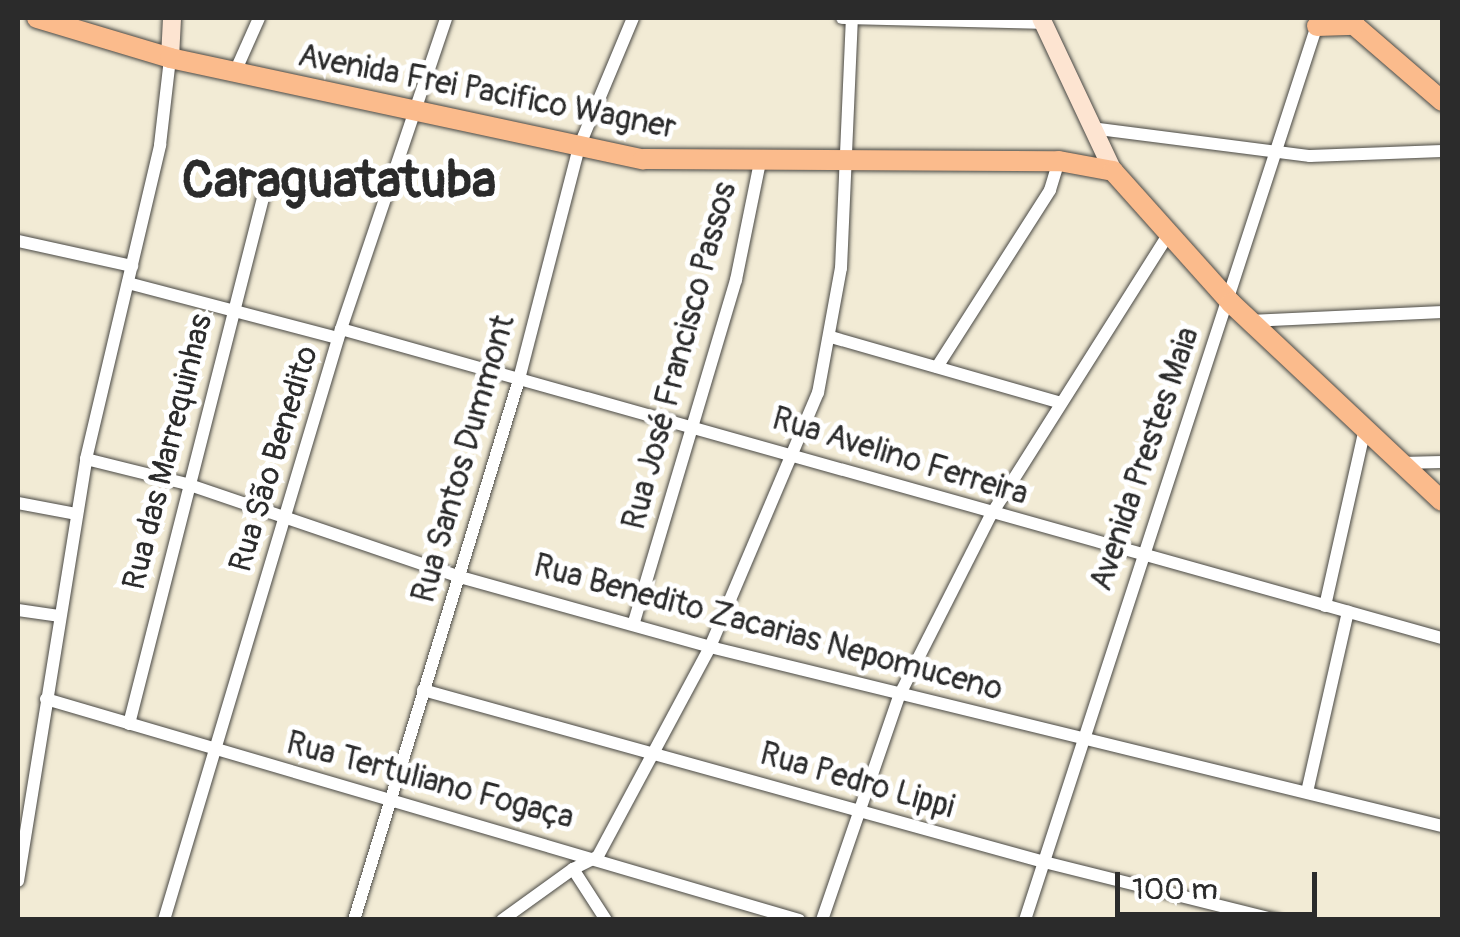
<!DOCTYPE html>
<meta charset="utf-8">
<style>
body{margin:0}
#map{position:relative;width:1460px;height:937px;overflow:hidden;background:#f2ebd5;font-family:Pangolin,sans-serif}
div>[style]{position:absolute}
.roads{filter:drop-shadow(0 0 2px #494844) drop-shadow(0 0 2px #494844)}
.street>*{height:12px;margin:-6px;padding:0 6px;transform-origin:6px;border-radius:6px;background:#fff}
.secondary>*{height:18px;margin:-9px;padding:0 9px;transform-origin:9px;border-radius:9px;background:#fde4d1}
.primary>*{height:20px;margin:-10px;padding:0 10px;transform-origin:10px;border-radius:10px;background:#fbbb8c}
span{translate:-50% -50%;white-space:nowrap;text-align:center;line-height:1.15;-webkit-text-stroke:10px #fff;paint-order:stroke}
.street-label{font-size:32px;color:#2b2b2b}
.town-label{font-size:52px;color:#2b2b2b;font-weight:700}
.frame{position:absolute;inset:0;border:20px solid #2b2b2b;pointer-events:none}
.scale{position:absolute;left:1115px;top:872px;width:202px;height:45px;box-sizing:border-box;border:5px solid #2b2b2b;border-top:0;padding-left:12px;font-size:30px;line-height:35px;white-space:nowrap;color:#2b2b2b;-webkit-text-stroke:8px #fff;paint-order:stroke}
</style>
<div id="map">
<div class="roads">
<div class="street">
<i style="left:842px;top:18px;width:201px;rotate:1.4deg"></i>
<i style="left:235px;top:72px;width:59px;rotate:-66deg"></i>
<i style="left:1091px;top:128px;width:221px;rotate:7.3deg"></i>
<i style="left:1310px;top:156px;width:132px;rotate:-2.2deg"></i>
<i style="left:18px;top:241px;width:117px;rotate:12.4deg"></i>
<i style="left:128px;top:283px;width:217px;rotate:14.7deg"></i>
<i style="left:1250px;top:321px;width:192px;rotate:-2.7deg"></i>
<i style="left:341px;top:329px;width:1144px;rotate:15.68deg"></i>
<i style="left:831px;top:337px;width:236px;rotate:16deg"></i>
<i style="left:937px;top:367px;width:210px;rotate:-57.4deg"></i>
<i style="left:1050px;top:190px;width:30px;rotate:-73deg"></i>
<i style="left:86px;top:459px;width:104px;rotate:13.9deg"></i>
<i style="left:187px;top:484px;width:288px;rotate:18.8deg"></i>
<i style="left:460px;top:577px;width:260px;rotate:15.6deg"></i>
<i style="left:710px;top:647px;width:754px;rotate:13.74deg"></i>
<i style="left:1401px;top:463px;width:41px;rotate:-1.4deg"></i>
<i style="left:18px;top:503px;width:60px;rotate:10.6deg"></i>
<i style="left:1325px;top:606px;width:181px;rotate:-77.3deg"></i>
<i style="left:18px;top:610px;width:41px;rotate:8.3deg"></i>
<i style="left:634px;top:622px;width:357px;rotate:-73.4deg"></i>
<i style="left:736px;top:280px;width:120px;rotate:-78.5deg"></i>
<i style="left:423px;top:690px;width:644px;rotate:15.48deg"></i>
<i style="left:1044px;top:862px;width:240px;rotate:14deg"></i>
<i style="left:46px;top:699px;width:785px;rotate:16.36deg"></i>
<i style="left:129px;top:724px;width:547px;rotate:-75.71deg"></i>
<i style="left:1307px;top:792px;width:185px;rotate:-77.2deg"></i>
<i style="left:18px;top:881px;width:427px;rotate:-80.8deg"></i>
<i style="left:86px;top:459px;width:323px;rotate:-76.7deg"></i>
<i style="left:160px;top:145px;width:88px;rotate:-83.4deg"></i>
<i style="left:164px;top:920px;width:617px;rotate:-73.33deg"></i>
<i style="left:341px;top:329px;width:328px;rotate:-71.3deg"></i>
<i style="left:354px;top:920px;width:561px;rotate:-73.02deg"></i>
<i style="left:518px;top:383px;width:244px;rotate:-75.5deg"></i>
<i style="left:579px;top:147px;width:140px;rotate:-67.3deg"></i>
<i style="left:502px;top:920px;width:87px;rotate:-35.7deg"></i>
<i style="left:606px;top:920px;width:61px;rotate:-122.9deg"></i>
<i style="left:573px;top:869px;width:28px;rotate:-27deg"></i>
<i style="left:598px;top:856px;width:237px;rotate:-61.8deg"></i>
<i style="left:710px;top:647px;width:276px;rotate:-67deg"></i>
<i style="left:818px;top:393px;width:127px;rotate:-79.6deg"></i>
<i style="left:841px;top:268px;width:250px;rotate:-87.5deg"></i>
<i style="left:822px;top:920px;width:237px;rotate:-71deg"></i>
<i style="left:899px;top:696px;width:203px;rotate:-63.1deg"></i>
<i style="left:991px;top:515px;width:333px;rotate:-57.7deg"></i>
<i style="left:1025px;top:920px;width:948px;rotate:-71.93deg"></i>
</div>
<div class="secondary">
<i style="left:1041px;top:18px;width:169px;rotate:64.8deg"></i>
<i style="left:170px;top:58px;width:40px;rotate:-87.1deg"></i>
</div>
<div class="primary">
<i style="left:37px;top:18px;width:139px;rotate:16.7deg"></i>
<i style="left:170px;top:58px;width:484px;rotate:12.1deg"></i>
<i style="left:643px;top:159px;width:416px;rotate:0.3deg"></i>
<i style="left:1059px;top:161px;width:55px;rotate:10.5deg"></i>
<i style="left:1113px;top:171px;width:177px;rotate:48.2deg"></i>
<i style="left:1231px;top:303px;width:289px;rotate:43.2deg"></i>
<i style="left:1346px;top:18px;width:127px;rotate:40.8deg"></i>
<i style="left:1317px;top:26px;width:38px;rotate:-2deg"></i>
</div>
</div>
<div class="street-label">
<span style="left:487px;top:92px;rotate:11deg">Avenida Frei Pacifico Wagner</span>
<span style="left:680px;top:356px;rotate:-75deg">Rua José Francisco Passos</span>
<span style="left:168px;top:452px;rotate:-76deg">Rua das Marrequinhas</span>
<span style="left:900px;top:457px;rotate:17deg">Rua Avelino Ferreira</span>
<span style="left:274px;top:459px;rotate:-73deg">Rua São Benedito</span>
<span style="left:464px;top:459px;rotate:-74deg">Rua Santos Dummont</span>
<span style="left:1145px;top:459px;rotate:-71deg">Avenida Prestes Maia</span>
<span style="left:768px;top:628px;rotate:15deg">Rua Benedito Zacarias Nepomuceno</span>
<span style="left:430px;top:781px;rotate:15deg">Rua Tertuliano Fogaça</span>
<span style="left:857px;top:781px;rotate:16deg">Rua Pedro Lippi</span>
</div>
<div class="town-label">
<span style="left:339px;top:181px">Caraguatatuba</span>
</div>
<div class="frame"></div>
<div class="scale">100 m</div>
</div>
